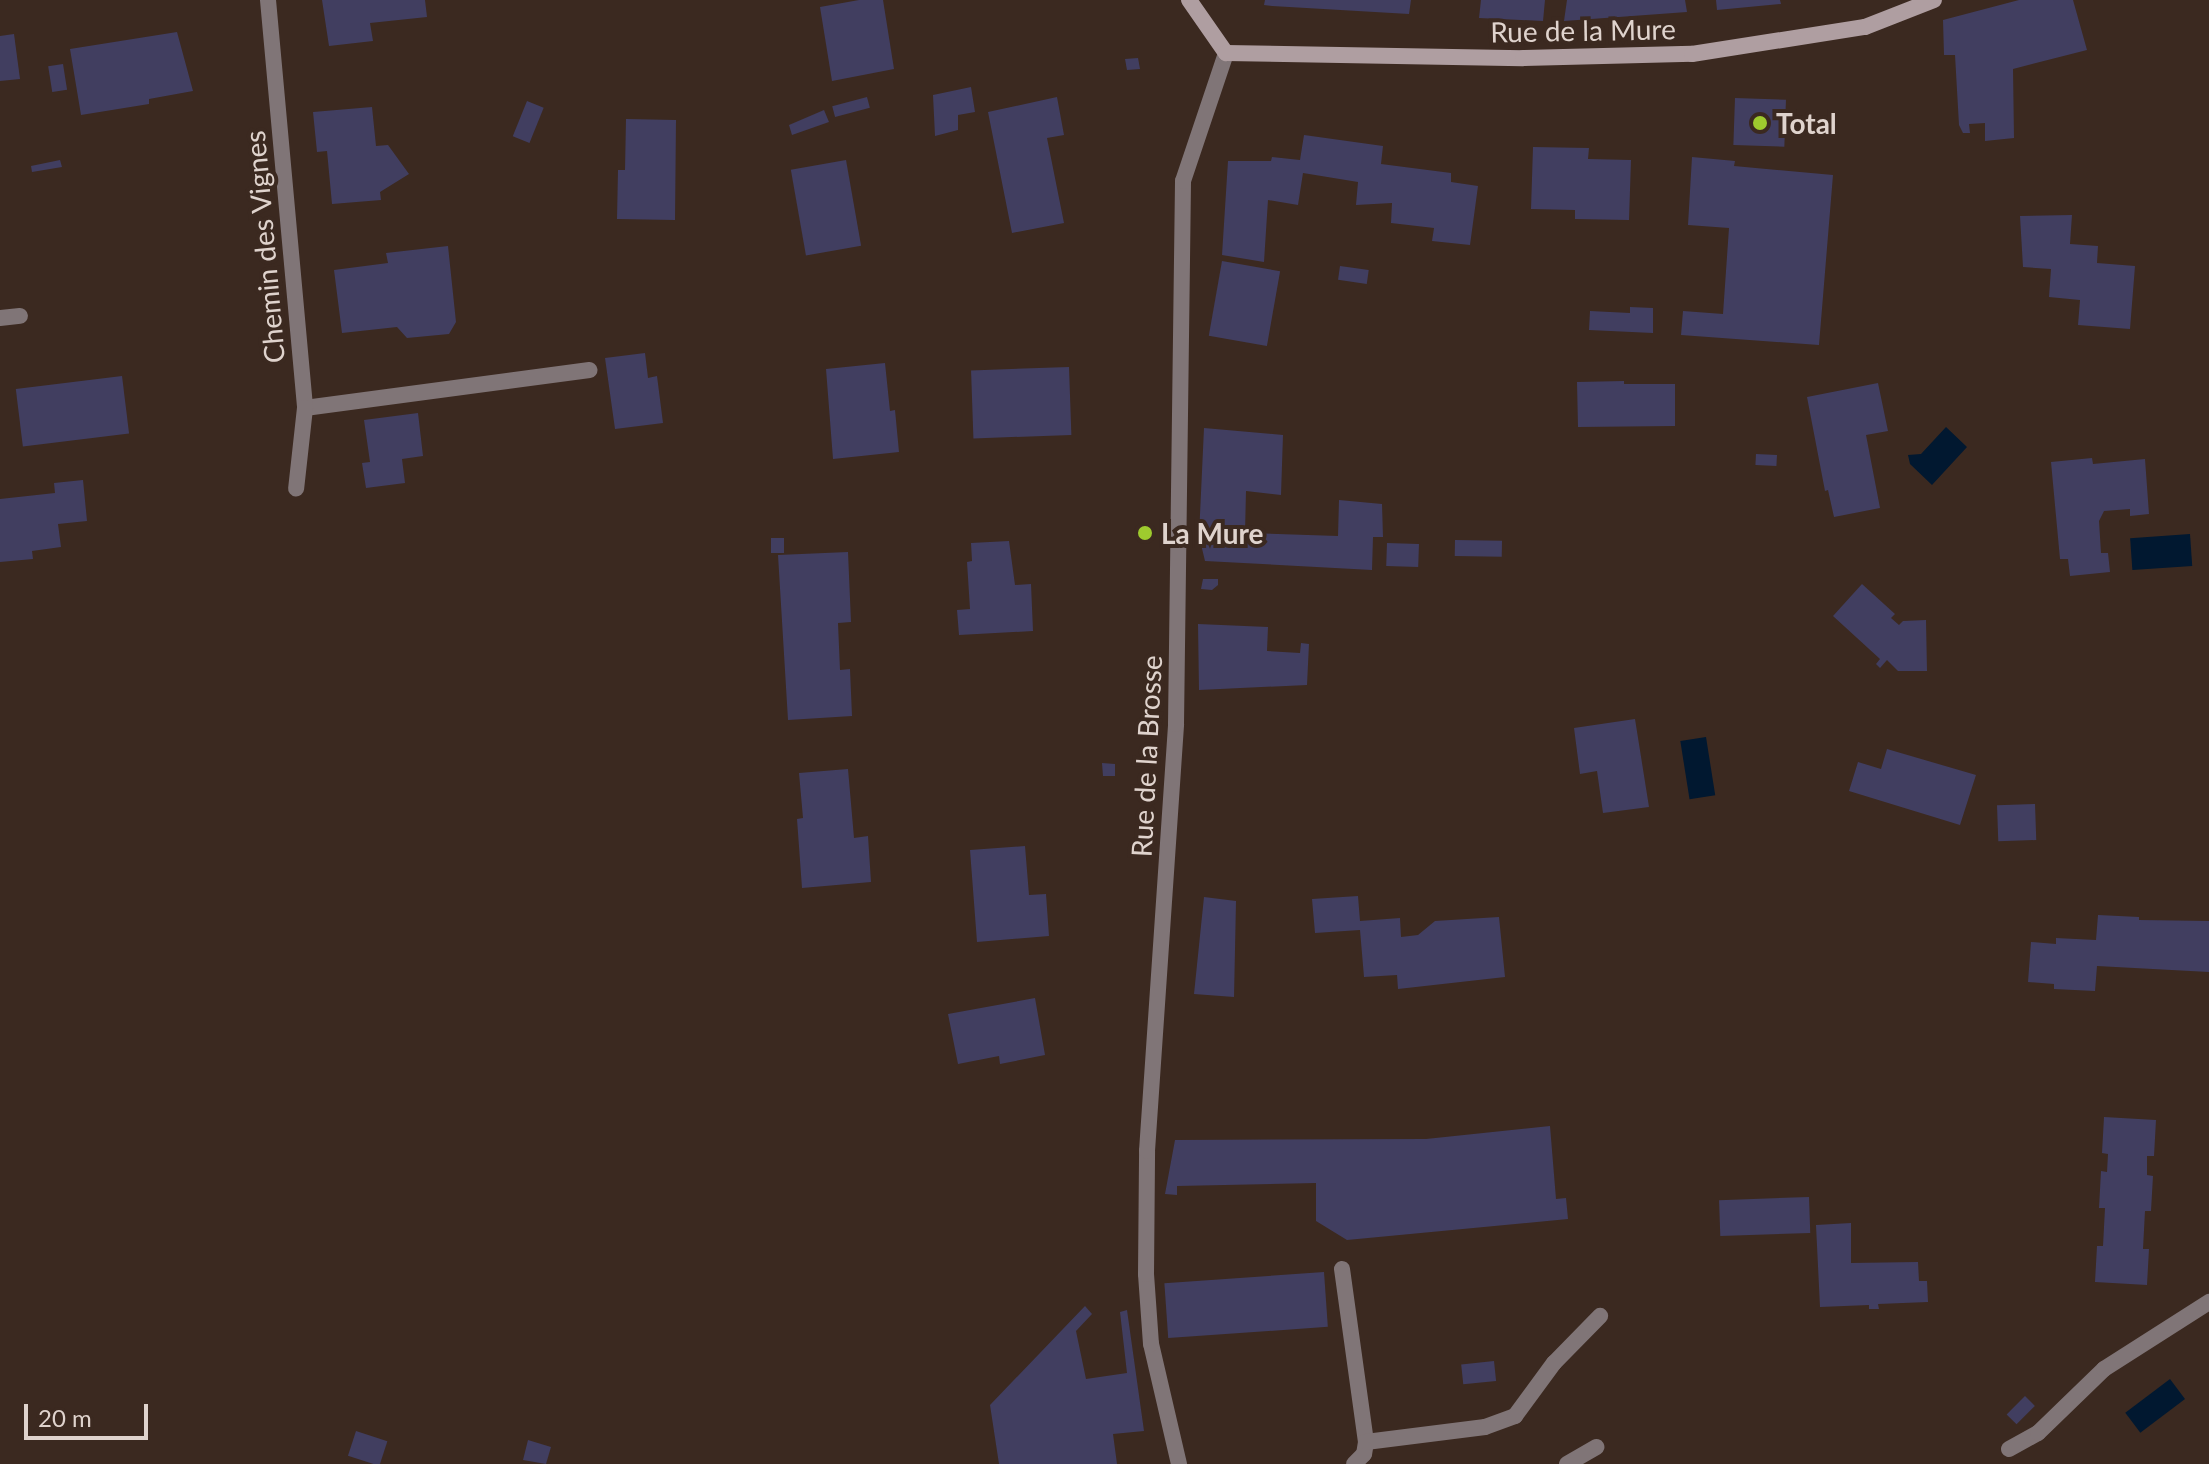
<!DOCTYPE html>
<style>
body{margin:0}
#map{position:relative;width:2209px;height:1464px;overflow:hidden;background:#3b2920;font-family:Lato,sans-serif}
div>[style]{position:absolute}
.water>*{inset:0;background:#011830;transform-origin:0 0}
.building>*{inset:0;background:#413e60;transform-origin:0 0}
.service>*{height:16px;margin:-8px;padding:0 8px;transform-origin:8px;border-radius:8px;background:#807577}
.minor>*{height:16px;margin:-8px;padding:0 8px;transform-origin:8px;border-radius:8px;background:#807577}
.tertiary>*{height:16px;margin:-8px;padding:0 8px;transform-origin:8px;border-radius:8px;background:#807577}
.secondary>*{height:16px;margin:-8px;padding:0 8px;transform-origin:8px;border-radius:8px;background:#af9ea1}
.dots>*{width:22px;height:22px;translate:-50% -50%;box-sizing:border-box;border:4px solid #3b2920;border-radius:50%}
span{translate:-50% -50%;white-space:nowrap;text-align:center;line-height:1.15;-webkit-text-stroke:8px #3b2920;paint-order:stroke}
.street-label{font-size:28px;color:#dfd3cd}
.poi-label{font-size:28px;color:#dfd3cd;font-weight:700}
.left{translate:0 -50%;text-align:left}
.scale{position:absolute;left:24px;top:1404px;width:124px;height:36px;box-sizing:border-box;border:4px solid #dfd3cd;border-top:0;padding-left:10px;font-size:24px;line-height:28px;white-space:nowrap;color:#dfd3cd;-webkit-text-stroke:6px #3b2920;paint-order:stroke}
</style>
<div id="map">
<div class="water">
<i style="clip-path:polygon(1946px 427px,1967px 447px,1932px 485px,1910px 464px,1908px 455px,1921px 454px)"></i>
<i style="left:2190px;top:534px;width:32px;height:60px;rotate:86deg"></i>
<i style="left:1706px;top:737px;width:59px;height:26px;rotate:81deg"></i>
<i style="left:2170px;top:1379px;width:25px;height:56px;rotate:53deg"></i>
</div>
<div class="building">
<i style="clip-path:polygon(322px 0,425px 0,427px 17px,370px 23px,373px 41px,329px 46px)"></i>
<i style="clip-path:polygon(859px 0,883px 0,894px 69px,832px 81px,820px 7px)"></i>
<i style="clip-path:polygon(1265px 0,1411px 0,1409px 14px,1272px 6px,1264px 5px)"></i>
<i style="clip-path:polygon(1481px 0,1545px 0,1543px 21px,1479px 18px)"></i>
<i style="clip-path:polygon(1567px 0,1685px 0,1687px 12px,1564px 21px)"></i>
<i style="clip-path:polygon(1716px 0,1780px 0,1781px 4px,1717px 10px)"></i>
<i style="clip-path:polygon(2019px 0,2073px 0,2087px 50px,2013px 69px,2014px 138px,1985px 141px,1985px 123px,1969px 124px,1970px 133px,1963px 133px,1959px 125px,1955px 55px,1944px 55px,1943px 20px)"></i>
<i style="clip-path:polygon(177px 32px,193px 91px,149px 99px,149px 104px,81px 115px,70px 49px)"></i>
<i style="clip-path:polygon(14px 34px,20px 79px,0 81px,0 36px)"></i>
<i style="clip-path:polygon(1138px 58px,1140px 69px,1127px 70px,1125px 59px)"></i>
<i style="left:63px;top:64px;width:26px;height:15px;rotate:81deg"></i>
<i style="clip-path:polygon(971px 87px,975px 112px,958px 115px,958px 130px,935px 136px,933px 95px)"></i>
<i style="left:867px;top:97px;width:11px;height:36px;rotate:75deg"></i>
<i style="clip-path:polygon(1057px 97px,1064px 135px,1047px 138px,1064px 223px,1012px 233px,988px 112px)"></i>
<i style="left:1735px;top:98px;width:51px;height:47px;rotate:2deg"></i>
<i style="left:527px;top:101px;width:18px;height:38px;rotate:22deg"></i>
<i style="clip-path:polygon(372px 107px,376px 146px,388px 145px,409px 174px,380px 192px,381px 200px,332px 204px,327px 151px,317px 152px,313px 112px)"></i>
<i style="clip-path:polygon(824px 110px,829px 122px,792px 135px,789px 125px)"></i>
<i style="clip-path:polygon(626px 119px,676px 120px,675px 220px,617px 219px,618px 170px,625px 170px)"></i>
<i style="clip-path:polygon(1304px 135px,1383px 146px,1381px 164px,1451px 173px,1451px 182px,1478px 186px,1470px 245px,1432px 241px,1434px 228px,1391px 223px,1392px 203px,1356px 205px,1358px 182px,1303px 173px,1298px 205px,1268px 200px,1264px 262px,1222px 255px,1228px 161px,1271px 161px,1272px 157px,1300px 160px)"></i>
<i style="clip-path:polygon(1533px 147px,1589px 148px,1588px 159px,1631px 160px,1629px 220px,1575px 219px,1575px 210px,1531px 209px)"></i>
<i style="clip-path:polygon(1692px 157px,1735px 161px,1734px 166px,1833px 175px,1819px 345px,1681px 335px,1683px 311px,1723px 314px,1729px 228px,1688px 225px)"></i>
<i style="clip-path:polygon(60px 160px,62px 167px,32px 172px,31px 166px)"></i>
<i style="left:846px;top:160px;width:87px;height:56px;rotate:80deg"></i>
<i style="clip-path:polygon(2072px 215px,2070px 244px,2098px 246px,2097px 263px,2135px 266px,2130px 329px,2078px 325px,2080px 300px,2049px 297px,2051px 269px,2023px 267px,2020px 216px)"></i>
<i style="clip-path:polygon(448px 246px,456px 322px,449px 334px,407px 338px,397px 327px,342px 333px,334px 270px,388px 263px,386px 253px)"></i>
<i style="left:1222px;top:261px;width:59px;height:76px;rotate:10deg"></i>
<i style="left:1340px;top:266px;width:29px;height:14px;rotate:8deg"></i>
<i style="clip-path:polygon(1630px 307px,1653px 308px,1653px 333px,1589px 330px,1590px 311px,1630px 313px)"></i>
<i style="clip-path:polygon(645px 353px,648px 378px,657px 376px,663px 423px,615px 429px,605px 358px)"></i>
<i style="clip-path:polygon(885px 363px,890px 411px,895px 410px,899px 452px,833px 459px,826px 369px)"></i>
<i style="left:1069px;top:367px;width:68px;height:98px;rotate:88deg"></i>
<i style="left:122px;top:376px;width:58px;height:107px;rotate:83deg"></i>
<i style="clip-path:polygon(1624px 381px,1624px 384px,1675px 384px,1675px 426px,1578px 427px,1577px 382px)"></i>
<i style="clip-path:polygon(1878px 383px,1888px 431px,1866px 435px,1880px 508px,1834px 517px,1828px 490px,1825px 491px,1807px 397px)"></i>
<i style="clip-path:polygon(418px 413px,423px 456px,402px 459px,405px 483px,366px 488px,362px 463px,370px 462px,364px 420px)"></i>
<i style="clip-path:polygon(1204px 428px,1283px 435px,1281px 495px,1246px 491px,1245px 533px,1338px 536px,1339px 500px,1382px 504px,1383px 537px,1373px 537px,1372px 570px,1205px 561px,1199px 536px)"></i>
<i style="left:1756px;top:454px;width:21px;height:11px;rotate:3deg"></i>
<i style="clip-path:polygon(2092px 458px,2093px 464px,2145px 459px,2149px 514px,2130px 516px,2130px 509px,2104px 511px,2099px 521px,2101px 553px,2108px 553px,2110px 572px,2070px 576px,2068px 559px,2060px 559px,2051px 462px)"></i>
<i style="clip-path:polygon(83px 480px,87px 521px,58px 524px,61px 547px,32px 551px,33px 559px,0 562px,0 499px,55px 493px,54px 483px)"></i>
<i style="left:771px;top:538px;width:13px;height:15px"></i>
<i style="left:1455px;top:540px;width:47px;height:16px;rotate:1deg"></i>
<i style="clip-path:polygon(1009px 541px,1015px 585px,1031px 584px,1033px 631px,959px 635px,957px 610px,970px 609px,967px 562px,972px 561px,971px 543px)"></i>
<i style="left:1387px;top:543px;width:32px;height:23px;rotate:2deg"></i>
<i style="clip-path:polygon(848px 552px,851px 622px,838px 623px,840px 670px,850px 669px,852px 716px,788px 720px,778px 555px)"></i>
<i style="clip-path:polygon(1203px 579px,1218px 579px,1218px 585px,1212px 590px,1201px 589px)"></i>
<i style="clip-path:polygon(1862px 584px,1895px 614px,1891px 618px,1899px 625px,1903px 621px,1926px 620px,1927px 671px,1898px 671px,1887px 660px,1880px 668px,1876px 664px,1880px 659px,1833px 616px)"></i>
<i style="clip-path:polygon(1198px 624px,1268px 627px,1267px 651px,1300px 653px,1301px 643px,1309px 644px,1307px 685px,1199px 690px)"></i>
<i style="clip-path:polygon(1635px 719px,1649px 807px,1603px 813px,1597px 771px,1580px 774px,1574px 728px)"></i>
<i style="clip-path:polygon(1887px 749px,1976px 775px,1960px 825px,1849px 791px,1858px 762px,1881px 769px)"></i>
<i style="clip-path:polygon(1102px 763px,1115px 764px,1115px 776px,1103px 776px)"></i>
<i style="clip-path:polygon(848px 769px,854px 838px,868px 836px,871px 882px,802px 888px,797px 819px,803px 818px,799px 773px)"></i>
<i style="left:2035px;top:804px;width:36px;height:38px;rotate:88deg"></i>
<i style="clip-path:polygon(1025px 846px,1029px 895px,1046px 894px,1049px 936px,977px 942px,970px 850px)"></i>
<i style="clip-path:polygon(1358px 896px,1360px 921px,1400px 918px,1401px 937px,1418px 935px,1435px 921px,1499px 917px,1505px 977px,1398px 989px,1397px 975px,1364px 977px,1360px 930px,1315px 933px,1312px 899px)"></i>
<i style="clip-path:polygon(1204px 897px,1236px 901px,1234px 997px,1194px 994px)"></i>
<i style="clip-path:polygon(2098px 915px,2139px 917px,2139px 920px,2209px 921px,2209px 972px,2097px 966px,2095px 991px,2054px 989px,2054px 984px,2028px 982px,2031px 942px,2056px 944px,2056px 938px,2096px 940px)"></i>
<i style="clip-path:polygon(1035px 998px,1045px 1055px,1000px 1064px,999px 1056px,958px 1064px,948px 1014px)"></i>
<i style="clip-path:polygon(2104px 1117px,2156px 1120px,2154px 1156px,2147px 1156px,2147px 1175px,2153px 1176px,2151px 1211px,2145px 1211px,2143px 1249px,2149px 1249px,2147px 1285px,2095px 1282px,2097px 1246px,2103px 1246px,2105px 1208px,2099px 1208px,2101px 1171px,2107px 1172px,2108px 1154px,2102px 1153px)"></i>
<i style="clip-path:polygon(1550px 1126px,1556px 1199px,1566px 1198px,1568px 1219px,1347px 1240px,1316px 1221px,1316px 1183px,1177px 1186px,1177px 1195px,1165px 1194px,1175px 1140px,1426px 1139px)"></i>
<i style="left:1809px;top:1197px;width:36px;height:90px;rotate:88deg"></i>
<i style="clip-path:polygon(1851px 1223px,1851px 1263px,1918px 1262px,1919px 1281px,1927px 1281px,1928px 1302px,1878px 1304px,1879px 1309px,1869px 1309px,1869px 1305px,1820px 1307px,1816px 1225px)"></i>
<i style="left:1324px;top:1272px;width:55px;height:160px;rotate:86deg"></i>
<i style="clip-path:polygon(1085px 1306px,1092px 1314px,1076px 1331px,1086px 1379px,1127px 1373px,1120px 1312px,1127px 1310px,1144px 1431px,1113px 1434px,1117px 1464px,999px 1464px,990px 1405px)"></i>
<i style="left:1494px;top:1361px;width:20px;height:33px;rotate:84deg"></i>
<i style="left:2025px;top:1396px;width:14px;height:26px;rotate:45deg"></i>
<i style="left:356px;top:1431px;width:33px;height:26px;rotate:18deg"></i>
<i style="clip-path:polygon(528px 1440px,551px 1447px,546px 1464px,523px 1460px)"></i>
</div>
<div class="service">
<i style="left:305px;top:408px;width:287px;rotate:-7.6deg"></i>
<i style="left:1342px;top:1269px;width:175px;rotate:82.1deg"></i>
<i style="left:1366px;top:1442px;width:12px;rotate:99deg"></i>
<i style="left:1364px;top:1454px;width:14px;rotate:135deg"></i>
<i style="left:1366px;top:1442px;width:120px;rotate:-7.2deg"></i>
<i style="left:1485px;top:1427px;width:32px;rotate:-20deg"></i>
<i style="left:1515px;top:1416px;width:66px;rotate:-53.7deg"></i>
<i style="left:1554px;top:1363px;width:66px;rotate:-45.6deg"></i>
<i style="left:1567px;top:1464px;width:34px;rotate:-30deg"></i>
</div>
<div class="minor">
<i style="left:268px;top:0;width:410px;rotate:84.8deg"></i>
<i style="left:305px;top:408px;width:81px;rotate:96.3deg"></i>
<i style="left:0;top:318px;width:20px;rotate:-6deg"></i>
<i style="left:2009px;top:1449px;width:33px;rotate:-29deg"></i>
<i style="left:2038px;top:1433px;width:92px;rotate:-44.1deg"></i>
<i style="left:2104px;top:1369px;width:125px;rotate:-32.5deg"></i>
</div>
<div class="tertiary">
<i style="left:1179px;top:1464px;width:123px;rotate:-103.1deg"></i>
<i style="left:1151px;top:1344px;width:70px;rotate:-94.1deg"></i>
<i style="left:1146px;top:1274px;width:123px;rotate:-89.5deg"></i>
<i style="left:1147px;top:1151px;width:428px;rotate:-86.1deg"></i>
<i style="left:1176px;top:724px;width:543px;rotate:-89.26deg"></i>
<i style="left:1183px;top:181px;width:135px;rotate:-71.4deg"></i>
</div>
<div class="secondary">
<i style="left:1189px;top:0;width:65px;rotate:55.1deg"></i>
<i style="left:1226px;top:53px;width:297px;rotate:1deg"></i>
<i style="left:1523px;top:58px;width:169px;rotate:-1.4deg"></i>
<i style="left:1692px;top:54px;width:175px;rotate:-8.9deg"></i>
<i style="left:1865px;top:27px;width:74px;rotate:-21.4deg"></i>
</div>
<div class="dots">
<i style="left:1760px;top:123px;background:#9eca2e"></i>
<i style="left:1145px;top:533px;background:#9eca2e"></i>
</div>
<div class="street-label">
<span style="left:1583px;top:30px;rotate:-1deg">Rue de la Mure</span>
<span style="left:264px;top:247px;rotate:-95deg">Chemin des Vignes</span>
<span style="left:1146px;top:756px;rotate:-87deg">Rue de la Brosse</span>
</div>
<div class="poi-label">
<span class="left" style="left:1776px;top:123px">Total</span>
<span class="left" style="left:1161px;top:533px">La Mure</span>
</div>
<div class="scale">20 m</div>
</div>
